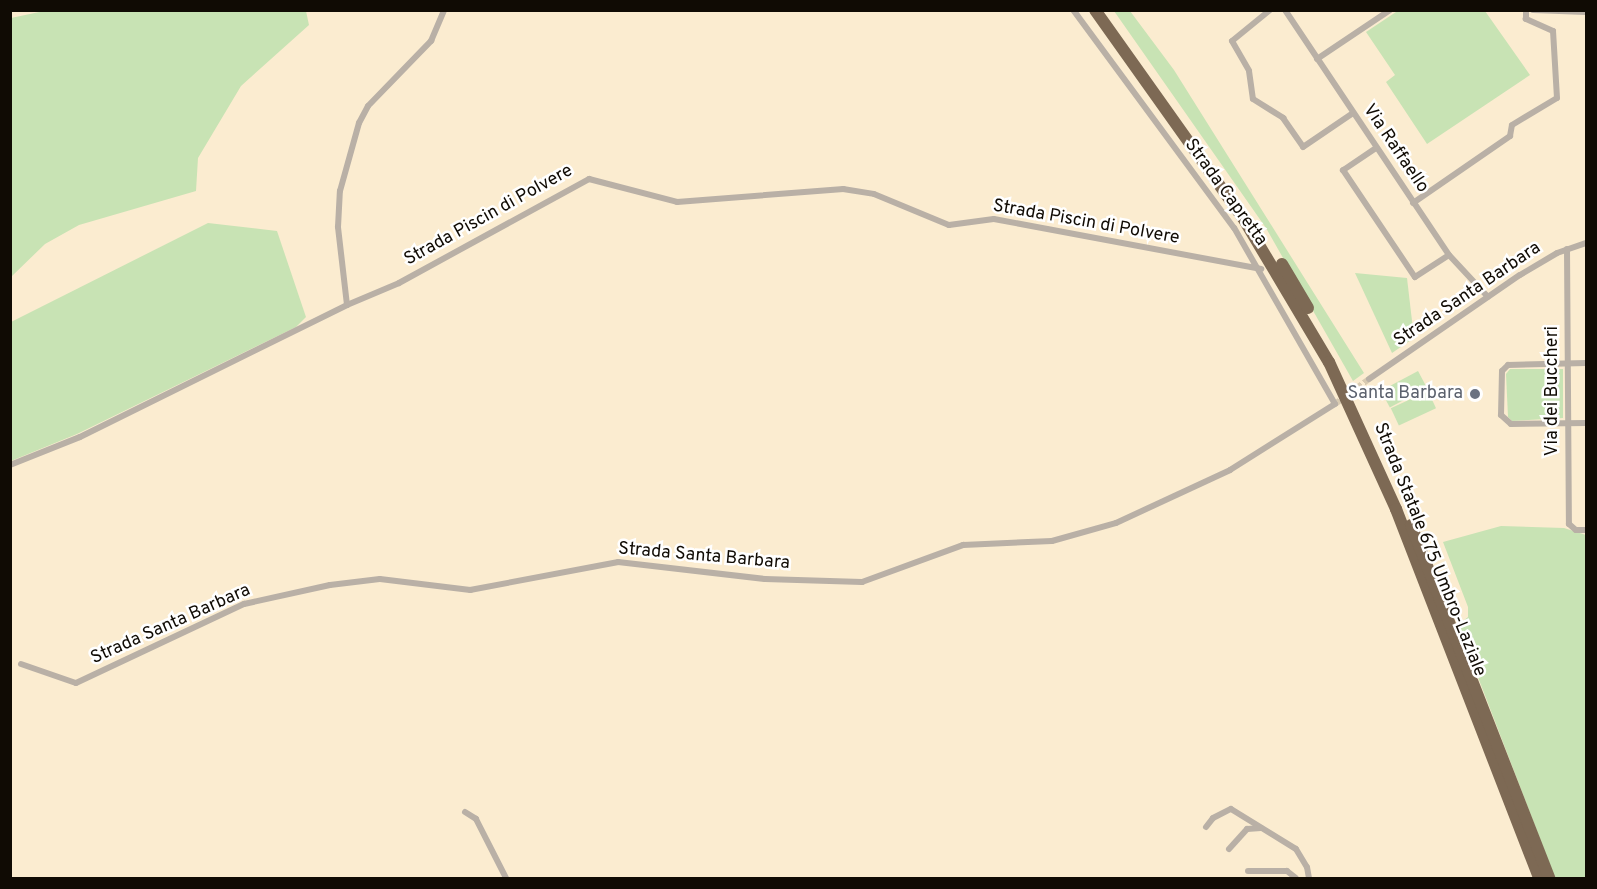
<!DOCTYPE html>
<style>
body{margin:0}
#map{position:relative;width:1597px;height:889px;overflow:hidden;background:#fbecd0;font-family:Overpass,sans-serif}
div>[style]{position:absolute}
.green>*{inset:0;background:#c8e3b4;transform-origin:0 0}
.street-tunnel>*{height:6px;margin-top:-3px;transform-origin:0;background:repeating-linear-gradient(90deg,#d8cab1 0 6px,transparent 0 9px)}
.street>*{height:6px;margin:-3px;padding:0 3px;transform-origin:3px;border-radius:3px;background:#b9b0a6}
.highway>*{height:12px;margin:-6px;padding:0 6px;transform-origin:6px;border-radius:6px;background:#7d6954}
.dots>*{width:16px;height:16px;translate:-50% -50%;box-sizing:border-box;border:3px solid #fff;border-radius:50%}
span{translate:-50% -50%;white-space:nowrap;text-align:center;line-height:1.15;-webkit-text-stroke:5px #fff;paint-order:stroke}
.street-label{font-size:18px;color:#100b04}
.worship-label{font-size:18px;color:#5b616d}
.right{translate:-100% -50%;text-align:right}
.frame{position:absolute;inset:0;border:12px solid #100b04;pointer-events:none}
</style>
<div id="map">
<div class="green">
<i style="clip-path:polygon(1399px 10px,1485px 11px,1530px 75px,1427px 144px,1386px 82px,1395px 75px,1366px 32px)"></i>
<i style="clip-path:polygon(44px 11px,306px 11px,309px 25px,241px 86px,198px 158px,196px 191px,79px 225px,45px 244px,11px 277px,11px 18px)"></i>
<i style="clip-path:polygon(1114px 11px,1130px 11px,1174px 70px,1364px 373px,1353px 381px,1266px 228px)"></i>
<i style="clip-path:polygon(208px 223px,277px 231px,306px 317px,296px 327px,77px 434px,11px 461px,11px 322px)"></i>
<i style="clip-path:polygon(1355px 273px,1407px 278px,1414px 338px,1392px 353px)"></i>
<i style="clip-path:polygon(1510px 369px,1563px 369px,1563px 418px,1512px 421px,1508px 417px,1506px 374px)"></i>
<i style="left:1418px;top:371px;width:19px;height:42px;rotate:62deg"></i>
<i style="left:1428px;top:391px;width:19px;height:41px;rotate:65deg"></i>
<i style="clip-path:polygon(1501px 526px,1564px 528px,1586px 535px,1586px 878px,1555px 878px,1458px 625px,1468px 617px,1468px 607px,1443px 542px)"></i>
</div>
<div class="street-tunnel">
<i style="left:1335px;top:404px;width:42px;rotate:-36.3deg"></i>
</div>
<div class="street">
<i style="left:1270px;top:10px;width:49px;rotate:140.8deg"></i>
<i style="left:1232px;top:41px;width:34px;rotate:60deg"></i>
<i style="left:1249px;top:71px;width:28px;rotate:82deg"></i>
<i style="left:1253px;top:99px;width:36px;rotate:32deg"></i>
<i style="left:1283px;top:118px;width:35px;rotate:55deg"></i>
<i style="left:1303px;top:147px;width:60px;rotate:-34.2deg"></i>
<i style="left:1285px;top:10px;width:295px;rotate:56.2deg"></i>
<i style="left:1449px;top:255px;width:57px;rotate:47.1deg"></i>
<i style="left:1533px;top:10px;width:53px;rotate:2.2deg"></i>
<i style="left:1317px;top:59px;width:88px;rotate:-33.9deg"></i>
<i style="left:1376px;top:148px;width:40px;rotate:146deg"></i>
<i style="left:1343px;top:170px;width:129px;rotate:56.1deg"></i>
<i style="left:1415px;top:277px;width:40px;rotate:-32.9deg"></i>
<i style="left:1413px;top:203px;width:118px;rotate:-34.6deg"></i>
<i style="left:1510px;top:136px;width:11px;rotate:-80deg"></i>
<i style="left:1512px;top:125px;width:52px;rotate:-31deg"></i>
<i style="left:1557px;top:98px;width:67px;rotate:-93.4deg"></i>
<i style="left:1553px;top:31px;width:30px;rotate:-156deg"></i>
<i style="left:1526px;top:19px;width:9px;rotate:-90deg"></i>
<i style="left:1567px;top:249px;width:275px;rotate:89.6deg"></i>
<i style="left:1569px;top:524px;width:9px;rotate:41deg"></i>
<i style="left:1576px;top:530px;width:10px"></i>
<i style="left:347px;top:305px;width:79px;rotate:-96.6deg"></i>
<i style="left:338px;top:227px;width:36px;rotate:-87deg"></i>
<i style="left:340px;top:191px;width:71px;rotate:-74.4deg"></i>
<i style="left:359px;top:123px;width:19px;rotate:-62deg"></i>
<i style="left:368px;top:106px;width:91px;rotate:-45.9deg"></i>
<i style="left:431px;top:41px;width:34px;rotate:-67deg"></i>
<i style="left:1586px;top:363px;width:78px;rotate:178.5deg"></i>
<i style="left:1508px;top:365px;width:8px;rotate:135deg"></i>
<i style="left:1502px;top:371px;width:44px;rotate:91.3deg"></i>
<i style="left:1501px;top:415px;width:13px;rotate:42deg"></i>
<i style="left:1511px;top:424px;width:75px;rotate:-0.8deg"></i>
<i style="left:1369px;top:379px;width:183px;rotate:-34.6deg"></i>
<i style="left:1520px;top:275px;width:43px;rotate:-30.7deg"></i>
<i style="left:1557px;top:253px;width:31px;rotate:-19deg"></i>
<i style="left:10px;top:465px;width:75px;rotate:-21.8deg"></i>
<i style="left:80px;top:437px;width:298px;rotate:-26.3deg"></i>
<i style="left:347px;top:305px;width:56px;rotate:-22.9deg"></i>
<i style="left:399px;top:283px;width:217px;rotate:-28.7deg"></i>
<i style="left:589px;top:179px;width:91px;rotate:14.6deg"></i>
<i style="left:677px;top:202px;width:167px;rotate:-4.5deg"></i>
<i style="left:843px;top:189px;width:31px;rotate:9deg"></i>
<i style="left:874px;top:194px;width:81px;rotate:22.5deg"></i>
<i style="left:949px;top:225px;width:45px;rotate:-7.6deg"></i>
<i style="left:994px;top:219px;width:272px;rotate:10.6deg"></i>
<i style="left:21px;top:664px;width:58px;rotate:19.1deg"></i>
<i style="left:76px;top:683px;width:186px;rotate:-25.2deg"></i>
<i style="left:244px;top:604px;width:88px;rotate:-12.5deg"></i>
<i style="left:330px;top:585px;width:50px;rotate:-6.8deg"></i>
<i style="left:380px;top:579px;width:91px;rotate:7deg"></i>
<i style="left:470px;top:590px;width:151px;rotate:-10.7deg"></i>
<i style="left:618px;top:562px;width:148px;rotate:6.6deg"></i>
<i style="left:765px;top:579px;width:97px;rotate:1.8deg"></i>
<i style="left:862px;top:582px;width:108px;rotate:-20.1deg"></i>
<i style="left:963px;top:545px;width:89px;rotate:-2.6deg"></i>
<i style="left:1052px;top:541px;width:66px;rotate:-15.7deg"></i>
<i style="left:1116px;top:523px;width:126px;rotate:-24.9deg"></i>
<i style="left:1230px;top:470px;width:124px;rotate:-32.2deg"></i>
<i style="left:1335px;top:404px;width:203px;rotate:-119.8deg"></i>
<i style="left:1234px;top:228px;width:271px;rotate:-126.4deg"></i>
<i style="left:465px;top:812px;width:13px;rotate:32deg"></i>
<i style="left:476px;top:819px;width:66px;rotate:63deg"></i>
<i style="left:1206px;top:827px;width:11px;rotate:-52deg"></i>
<i style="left:1213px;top:818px;width:20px;rotate:-27deg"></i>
<i style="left:1231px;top:809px;width:76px;rotate:31.6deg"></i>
<i style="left:1296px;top:849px;width:21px;rotate:59deg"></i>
<i style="left:1307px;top:867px;width:11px;rotate:80deg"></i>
<i style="left:1229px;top:849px;width:27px;rotate:-48deg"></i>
<i style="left:1247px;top:829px;width:14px;rotate:-4deg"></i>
<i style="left:1248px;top:871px;width:39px"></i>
<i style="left:1287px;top:871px;width:11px;rotate:38deg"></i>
</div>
<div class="highway">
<i style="left:1095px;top:10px;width:255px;rotate:54.6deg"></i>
<i style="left:1243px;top:218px;width:168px;rotate:59.2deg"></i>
<i style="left:1329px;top:362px;width:162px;rotate:65.5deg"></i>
<i style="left:1396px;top:509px;width:396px;rotate:68.8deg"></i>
<i style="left:1282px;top:264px;width:51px;rotate:59.4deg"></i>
<i style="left:1411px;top:525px;width:379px;rotate:68.6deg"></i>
</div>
<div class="dots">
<i style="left:1475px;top:394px;background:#6b7280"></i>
</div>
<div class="street-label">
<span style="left:1395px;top:149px;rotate:56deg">Via Raffaello</span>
<span style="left:1225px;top:193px;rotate:54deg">Strada Capretta</span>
<span style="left:489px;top:216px;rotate:-29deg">Strada Piscin di Polvere</span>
<span style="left:1086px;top:223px;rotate:10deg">Strada Piscin di Polvere</span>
<span style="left:1468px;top:295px;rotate:-34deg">Strada Santa Barbara</span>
<span style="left:1553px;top:391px;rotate:-90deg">Via dei Buccheri</span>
<span style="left:1429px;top:550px;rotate:68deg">Strada Statale 675 Umbro-Laziale</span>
<span style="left:704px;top:557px;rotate:5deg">Strada Santa Barbara</span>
<span style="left:171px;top:625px;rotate:-24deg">Strada Santa Barbara</span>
</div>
<div class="worship-label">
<span class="right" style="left:1463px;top:394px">Santa Barbara</span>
</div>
<div class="frame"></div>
</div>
